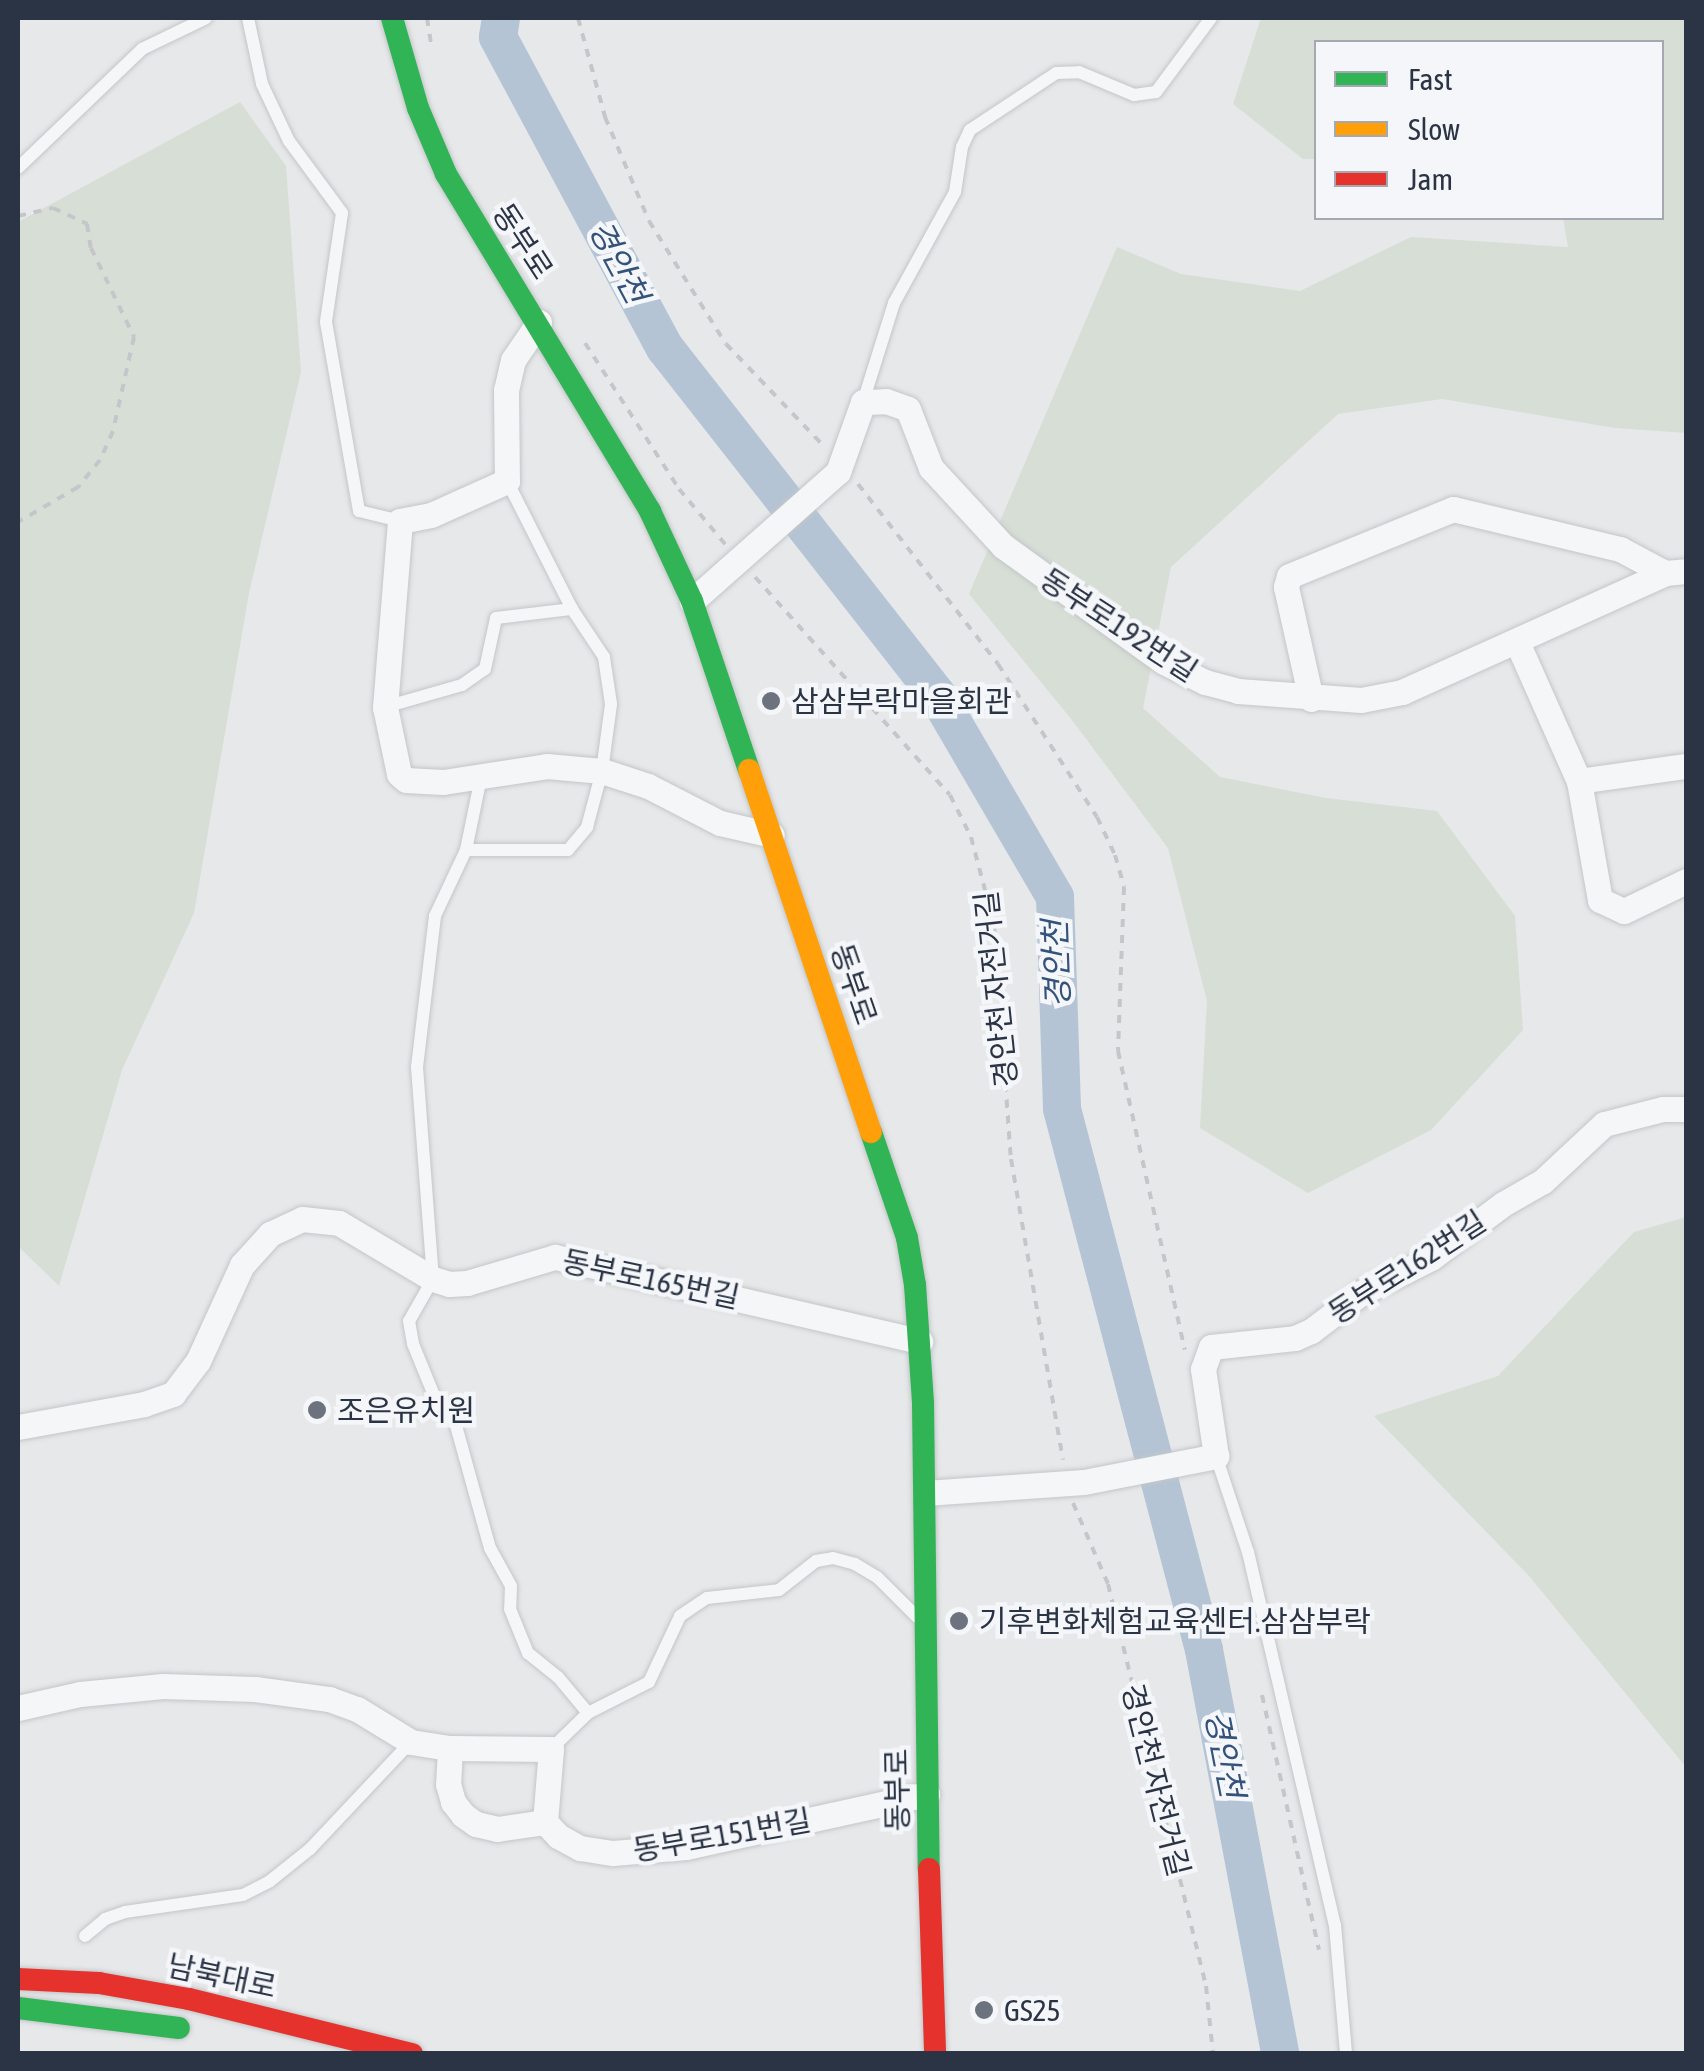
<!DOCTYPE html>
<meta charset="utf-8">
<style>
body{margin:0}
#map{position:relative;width:1704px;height:2071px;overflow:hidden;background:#e6e8ea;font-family:"Asap Condensed","Noto Sans KR",sans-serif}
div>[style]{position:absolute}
.green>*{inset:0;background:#d6ded6}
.river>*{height:38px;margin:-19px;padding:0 19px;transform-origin:19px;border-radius:19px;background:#b4c4d5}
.path>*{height:4px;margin-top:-2px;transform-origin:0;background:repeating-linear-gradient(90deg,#c5c6ca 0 8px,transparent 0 16px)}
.roads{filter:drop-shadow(0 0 2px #c4c6c8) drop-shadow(0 0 2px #c4c6c8)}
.lane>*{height:12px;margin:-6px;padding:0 6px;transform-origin:6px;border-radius:6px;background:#f5f6f7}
.street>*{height:25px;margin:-12.5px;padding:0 12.5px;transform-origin:12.5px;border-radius:12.5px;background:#f5f6f7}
.fast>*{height:22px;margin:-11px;padding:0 11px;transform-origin:11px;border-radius:11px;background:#30b455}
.slow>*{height:22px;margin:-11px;padding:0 11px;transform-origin:11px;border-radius:11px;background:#ff9f0a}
.jam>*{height:22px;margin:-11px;padding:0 11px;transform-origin:11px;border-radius:11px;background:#e5322d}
.dots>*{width:28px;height:28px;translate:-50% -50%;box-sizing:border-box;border:5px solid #f4f6f9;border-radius:50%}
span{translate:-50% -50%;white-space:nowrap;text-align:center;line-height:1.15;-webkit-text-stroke:9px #f4f6f9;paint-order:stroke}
.street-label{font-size:30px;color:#2b3445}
.poi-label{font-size:30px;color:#2b3445}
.left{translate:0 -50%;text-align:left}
.water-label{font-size:32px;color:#34527a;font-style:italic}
.frame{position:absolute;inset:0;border:20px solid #2b3445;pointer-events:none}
.legend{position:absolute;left:1314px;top:40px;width:350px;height:180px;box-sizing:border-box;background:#f4f6f9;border:2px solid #a4a8b1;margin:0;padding:12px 18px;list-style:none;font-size:30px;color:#2b3445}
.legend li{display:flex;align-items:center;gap:20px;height:50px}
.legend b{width:50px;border:2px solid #a4a8b1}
</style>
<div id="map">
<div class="green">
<i style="clip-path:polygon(1261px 18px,1686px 18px,1686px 433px,1615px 428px,1442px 399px,1338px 414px,1171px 567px,1143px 708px,1220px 777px,1326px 798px,1437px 811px,1515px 916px,1523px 1030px,1431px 1130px,1308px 1193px,1200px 1128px,1207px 1001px,1168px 848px,1072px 720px,969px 594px,1117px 247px,1181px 274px,1300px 291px,1411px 237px,1568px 247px,1563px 218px,1662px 218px,1662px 42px,1316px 42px,1316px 159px,1303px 159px,1233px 104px)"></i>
<i style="clip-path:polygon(240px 102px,286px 166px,301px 372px,249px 593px,194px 913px,122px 1070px,59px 1286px,18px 1246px,18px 222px)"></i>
<i style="clip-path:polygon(1686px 1217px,1686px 1767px,1530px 1577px,1374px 1416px,1498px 1376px,1634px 1232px)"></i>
</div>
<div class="river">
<i style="left:501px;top:18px;width:19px;rotate:99deg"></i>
<i style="left:498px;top:37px;width:353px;rotate:61.8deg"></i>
<i style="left:665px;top:348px;width:441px;rotate:51.9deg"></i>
<i style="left:937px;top:695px;width:234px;rotate:59.7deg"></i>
<i style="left:1055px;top:897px;width:212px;rotate:88.1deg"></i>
<i style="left:1062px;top:1109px;width:559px;rotate:75.29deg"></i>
<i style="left:1204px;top:1650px;width:411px;rotate:79.3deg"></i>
</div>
<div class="path">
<i style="left:427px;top:18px;width:25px;rotate:81deg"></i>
<i style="left:578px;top:18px;width:103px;rotate:74.7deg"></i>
<i style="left:605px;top:117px;width:113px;rotate:67.1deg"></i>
<i style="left:649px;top:221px;width:145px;rotate:58deg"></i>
<i style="left:726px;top:344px;width:139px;rotate:46.2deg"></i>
<i style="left:18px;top:216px;width:36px;rotate:-13deg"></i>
<i style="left:53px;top:208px;width:38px;rotate:25deg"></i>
<i style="left:87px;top:224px;width:24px;rotate:81deg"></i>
<i style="left:91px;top:248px;width:99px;rotate:64.2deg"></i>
<i style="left:134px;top:337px;width:96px;rotate:102.6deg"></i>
<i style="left:113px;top:431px;width:32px;rotate:114deg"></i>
<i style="left:100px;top:460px;width:35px;rotate:129deg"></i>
<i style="left:78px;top:487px;width:69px;rotate:149.7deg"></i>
<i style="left:585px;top:343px;width:174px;rotate:57.2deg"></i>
<i style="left:679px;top:489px;width:72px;rotate:50.1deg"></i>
<i style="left:858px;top:484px;width:228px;rotate:52.1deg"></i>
<i style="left:998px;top:664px;width:182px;rotate:57.1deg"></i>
<i style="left:1097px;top:817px;width:42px;rotate:64.7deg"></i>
<i style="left:1115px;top:855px;width:33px;rotate:74deg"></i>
<i style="left:1124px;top:887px;width:164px;rotate:92.1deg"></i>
<i style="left:1118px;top:1051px;width:306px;rotate:77.4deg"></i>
<i style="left:755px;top:577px;width:292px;rotate:48.2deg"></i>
<i style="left:950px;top:795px;width:47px;rotate:63.4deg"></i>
<i style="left:971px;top:837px;width:90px;rotate:75.2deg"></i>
<i style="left:994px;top:924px;width:236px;rotate:85.9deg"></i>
<i style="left:1011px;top:1159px;width:305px;rotate:80.2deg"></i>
<i style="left:1073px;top:1503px;width:88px;rotate:66.6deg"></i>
<i style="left:1108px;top:1584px;width:414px;rotate:76.3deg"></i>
<i style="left:1206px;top:1986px;width:68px;rotate:84.1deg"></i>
<i style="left:1262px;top:1695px;width:261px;rotate:77.4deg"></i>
</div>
<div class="roads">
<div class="lane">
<i style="left:248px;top:18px;width:67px;rotate:78deg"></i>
<i style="left:262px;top:84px;width:63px;rotate:64.7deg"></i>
<i style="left:289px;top:141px;width:89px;rotate:53.6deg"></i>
<i style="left:342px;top:213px;width:110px;rotate:98.4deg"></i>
<i style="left:326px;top:322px;width:192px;rotate:80.1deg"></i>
<i style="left:359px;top:511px;width:42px;rotate:13.7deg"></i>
<i style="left:18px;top:168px;width:172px;rotate:-43.8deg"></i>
<i style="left:142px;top:49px;width:71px;rotate:-25.8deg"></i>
<i style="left:863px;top:402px;width:104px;rotate:-72.6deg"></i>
<i style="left:894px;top:303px;width:127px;rotate:-61.2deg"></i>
<i style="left:955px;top:192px;width:46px;rotate:-81.2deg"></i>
<i style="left:962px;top:147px;width:19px;rotate:-65deg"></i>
<i style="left:970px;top:130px;width:103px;rotate:-33.5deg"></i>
<i style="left:1056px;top:73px;width:23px;rotate:-2deg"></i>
<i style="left:1079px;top:72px;width:60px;rotate:22.7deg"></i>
<i style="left:1134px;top:95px;width:22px;rotate:-8deg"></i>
<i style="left:1156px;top:92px;width:92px;rotate:-53.4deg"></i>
<i style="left:385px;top:707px;width:80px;rotate:-15.9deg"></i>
<i style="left:462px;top:685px;width:28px;rotate:-35deg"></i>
<i style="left:485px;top:669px;width:52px;rotate:-77.8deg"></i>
<i style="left:496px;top:618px;width:77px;rotate:-6.8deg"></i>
<i style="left:481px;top:777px;width:75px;rotate:101.6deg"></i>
<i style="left:466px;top:850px;width:73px;rotate:115.2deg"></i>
<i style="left:435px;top:916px;width:152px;rotate:96.8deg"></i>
<i style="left:417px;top:1067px;width:213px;rotate:85.7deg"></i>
<i style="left:433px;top:1279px;width:48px;rotate:119.7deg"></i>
<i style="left:409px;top:1321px;width:23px;rotate:80deg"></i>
<i style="left:413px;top:1344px;width:61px;rotate:67.7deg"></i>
<i style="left:436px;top:1400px;width:29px;rotate:49deg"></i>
<i style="left:455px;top:1422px;width:131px;rotate:74.5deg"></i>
<i style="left:490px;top:1548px;width:43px;rotate:61.1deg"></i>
<i style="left:511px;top:1586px;width:23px;rotate:92deg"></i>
<i style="left:510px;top:1609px;width:48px;rotate:67.8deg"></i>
<i style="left:528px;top:1653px;width:38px;rotate:39deg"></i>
<i style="left:558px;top:1677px;width:47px;rotate:50.2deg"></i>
<i style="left:466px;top:850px;width:102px"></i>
<i style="left:568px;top:850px;width:30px;rotate:-50deg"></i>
<i style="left:587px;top:827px;width:58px;rotate:-75deg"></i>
<i style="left:602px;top:771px;width:68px;rotate:-82.3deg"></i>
<i style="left:611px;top:704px;width:48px;rotate:-98.5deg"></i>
<i style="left:604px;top:657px;width:58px;rotate:-123.7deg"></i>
<i style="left:572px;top:609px;width:144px;rotate:-116.9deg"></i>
<i style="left:1216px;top:1456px;width:101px;rotate:71.6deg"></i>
<i style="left:1248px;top:1552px;width:383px;rotate:76.9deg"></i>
<i style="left:1335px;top:1925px;width:129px;rotate:85.1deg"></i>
<i style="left:551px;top:1749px;width:52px;rotate:-44.2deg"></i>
<i style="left:588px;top:1713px;width:68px;rotate:-26.9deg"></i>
<i style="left:649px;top:1682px;width:73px;rotate:-64.8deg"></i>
<i style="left:680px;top:1616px;width:32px;rotate:-34deg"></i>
<i style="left:707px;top:1598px;width:72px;rotate:-6.3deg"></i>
<i style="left:779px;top:1590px;width:47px;rotate:-38.1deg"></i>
<i style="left:816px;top:1561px;width:17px;rotate:-10deg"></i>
<i style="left:833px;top:1558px;width:23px;rotate:15deg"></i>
<i style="left:855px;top:1564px;width:26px;rotate:31deg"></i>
<i style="left:877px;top:1577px;width:57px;rotate:45deg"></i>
<i style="left:85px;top:1936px;width:26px;rotate:-40deg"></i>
<i style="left:105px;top:1919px;width:21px;rotate:-19deg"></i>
<i style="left:125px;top:1912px;width:119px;rotate:-8.2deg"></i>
<i style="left:243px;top:1895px;width:30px;rotate:-27deg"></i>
<i style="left:270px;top:1881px;width:51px;rotate:-38.7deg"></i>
<i style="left:310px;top:1849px;width:147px;rotate:-46.7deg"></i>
</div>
<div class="street">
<i style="left:539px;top:322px;width:46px;rotate:124.4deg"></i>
<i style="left:513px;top:360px;width:31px;rotate:103deg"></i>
<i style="left:506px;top:390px;width:91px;rotate:89.4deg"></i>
<i style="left:507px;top:481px;width:83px;rotate:155.9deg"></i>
<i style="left:431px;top:515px;width:32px;rotate:169deg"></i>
<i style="left:400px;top:521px;width:187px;rotate:94.6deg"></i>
<i style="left:385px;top:707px;width:68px;rotate:78.2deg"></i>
<i style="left:399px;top:774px;width:9px;rotate:41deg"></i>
<i style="left:406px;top:780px;width:37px;rotate:3deg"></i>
<i style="left:443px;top:782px;width:105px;rotate:-8.7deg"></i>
<i style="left:547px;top:766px;width:55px;rotate:5.2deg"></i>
<i style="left:602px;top:771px;width:48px;rotate:18.1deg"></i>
<i style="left:648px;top:786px;width:81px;rotate:27.2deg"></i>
<i style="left:720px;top:823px;width:53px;rotate:13deg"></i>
<i style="left:692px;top:601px;width:195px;rotate:-41.5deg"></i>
<i style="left:838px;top:472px;width:74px;rotate:-70.3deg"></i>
<i style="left:863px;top:402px;width:23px;rotate:-2deg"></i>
<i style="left:886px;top:401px;width:23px;rotate:20deg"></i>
<i style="left:908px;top:409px;width:63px;rotate:68.7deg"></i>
<i style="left:931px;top:468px;width:106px;rotate:47.3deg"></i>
<i style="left:1003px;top:546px;width:198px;rotate:35.8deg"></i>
<i style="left:1164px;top:662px;width:46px;rotate:26deg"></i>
<i style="left:1205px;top:682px;width:34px;rotate:15deg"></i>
<i style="left:1238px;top:691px;width:123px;rotate:4.2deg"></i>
<i style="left:1361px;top:700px;width:42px;rotate:-11deg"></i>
<i style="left:1402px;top:692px;width:289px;rotate:-24.3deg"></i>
<i style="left:1665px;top:573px;width:21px;rotate:-5deg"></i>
<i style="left:1517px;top:642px;width:152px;rotate:66deg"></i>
<i style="left:1579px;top:781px;width:121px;rotate:80deg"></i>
<i style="left:1600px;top:900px;width:26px;rotate:25deg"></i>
<i style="left:1624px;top:911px;width:69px;rotate:-25.8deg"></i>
<i style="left:1311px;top:699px;width:115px;rotate:-102.6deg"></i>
<i style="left:1286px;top:587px;width:11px;rotate:-75deg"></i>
<i style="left:1289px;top:576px;width:177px;rotate:-22.2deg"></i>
<i style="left:1453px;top:509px;width:172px;rotate:13.5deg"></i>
<i style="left:1620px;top:549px;width:51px;rotate:28.1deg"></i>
<i style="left:1579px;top:781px;width:108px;rotate:-8deg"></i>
<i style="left:18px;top:1427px;width:128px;rotate:-10.3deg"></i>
<i style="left:144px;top:1404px;width:31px;rotate:-19deg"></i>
<i style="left:173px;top:1394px;width:41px;rotate:-52.9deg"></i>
<i style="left:198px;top:1361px;width:106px;rotate:-65.4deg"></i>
<i style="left:242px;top:1265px;width:42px;rotate:-47.9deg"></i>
<i style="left:270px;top:1234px;width:35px;rotate:-25deg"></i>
<i style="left:302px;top:1219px;width:37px;rotate:6deg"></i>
<i style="left:339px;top:1223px;width:109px;rotate:30.8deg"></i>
<i style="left:433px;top:1279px;width:17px;rotate:17deg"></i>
<i style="left:449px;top:1284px;width:18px;rotate:-3deg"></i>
<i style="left:467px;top:1283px;width:92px;rotate:-16.5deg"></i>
<i style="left:555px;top:1257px;width:375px;rotate:13deg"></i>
<i style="left:925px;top:1493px;width:159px;rotate:-4deg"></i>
<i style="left:1084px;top:1482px;width:135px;rotate:-11.1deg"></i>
<i style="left:1216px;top:1456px;width:88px;rotate:-98.5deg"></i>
<i style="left:1203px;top:1369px;width:23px;rotate:-70deg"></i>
<i style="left:1211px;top:1347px;width:84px;rotate:-6.1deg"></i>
<i style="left:1295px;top:1338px;width:17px;rotate:-24deg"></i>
<i style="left:1311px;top:1331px;width:63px;rotate:-37.2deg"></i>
<i style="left:1361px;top:1293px;width:78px;rotate:-26.6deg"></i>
<i style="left:1431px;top:1258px;width:90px;rotate:-36.9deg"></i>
<i style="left:1503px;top:1204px;width:46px;rotate:-29.9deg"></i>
<i style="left:1543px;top:1181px;width:83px;rotate:-43.1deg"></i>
<i style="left:1604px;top:1124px;width:61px;rotate:-14.3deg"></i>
<i style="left:1663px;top:1109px;width:23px"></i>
<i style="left:18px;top:1708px;width:64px;rotate:-12.7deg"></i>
<i style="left:80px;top:1694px;width:83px;rotate:-5.5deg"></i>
<i style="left:163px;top:1686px;width:92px;rotate:1.9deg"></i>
<i style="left:255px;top:1689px;width:75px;rotate:7.7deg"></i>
<i style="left:329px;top:1699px;width:30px;rotate:20deg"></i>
<i style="left:357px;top:1709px;width:63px;rotate:31.4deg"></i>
<i style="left:411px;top:1742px;width:39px;rotate:9deg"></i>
<i style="left:450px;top:1748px;width:101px;rotate:0.6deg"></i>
<i style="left:551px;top:1749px;width:73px;rotate:94.7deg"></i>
<i style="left:545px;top:1822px;width:19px;rotate:47deg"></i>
<i style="left:558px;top:1836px;width:25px;rotate:29deg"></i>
<i style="left:580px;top:1848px;width:33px;rotate:9deg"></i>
<i style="left:613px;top:1853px;width:73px;rotate:-4.7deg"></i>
<i style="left:686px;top:1847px;width:247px;rotate:-12.4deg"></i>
<i style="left:450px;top:1748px;width:36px;rotate:93deg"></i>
<i style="left:448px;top:1784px;width:19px;rotate:74deg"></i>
<i style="left:453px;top:1802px;width:16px;rotate:52deg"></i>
<i style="left:463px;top:1815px;width:16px;rotate:35deg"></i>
<i style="left:476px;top:1824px;width:22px;rotate:13deg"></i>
<i style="left:497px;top:1829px;width:49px;rotate:-8.3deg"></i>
</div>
<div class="fast">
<i style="left:392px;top:18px;width:94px;rotate:73.9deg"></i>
<i style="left:418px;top:108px;width:72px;rotate:67deg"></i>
<i style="left:446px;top:174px;width:394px;rotate:58.8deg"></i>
<i style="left:650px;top:511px;width:99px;rotate:65deg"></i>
<i style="left:692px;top:601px;width:178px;rotate:71.4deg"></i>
<i style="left:871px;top:1132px;width:112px;rotate:71.2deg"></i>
<i style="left:907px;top:1238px;width:48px;rotate:80.3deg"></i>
<i style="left:915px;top:1285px;width:118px;rotate:86.1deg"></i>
<i style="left:923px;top:1403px;width:466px;rotate:89.3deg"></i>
<i style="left:18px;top:2008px;width:162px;rotate:7.1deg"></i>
</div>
<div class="slow">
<i style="left:749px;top:770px;width:382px;rotate:71.4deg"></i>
</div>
<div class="jam">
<i style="left:929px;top:1869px;width:185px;rotate:88.1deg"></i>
<i style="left:18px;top:1979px;width:81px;rotate:2.8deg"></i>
<i style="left:99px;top:1983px;width:91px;rotate:10.1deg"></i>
<i style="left:189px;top:1999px;width:230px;rotate:13.9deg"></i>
</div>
</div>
<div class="dots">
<i style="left:771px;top:701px;background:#6c737f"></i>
<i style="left:317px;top:1410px;background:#6c737f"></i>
<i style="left:959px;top:1621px;background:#6c737f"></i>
<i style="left:984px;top:2010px;background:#6c737f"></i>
</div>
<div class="street-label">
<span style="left:523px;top:241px;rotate:57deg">동부로</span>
<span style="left:1119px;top:625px;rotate:33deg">동부로192번길</span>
<span style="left:854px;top:984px;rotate:71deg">동부로</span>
<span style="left:996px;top:989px;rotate:-96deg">경안천 자전거길</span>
<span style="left:1407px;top:1267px;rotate:-33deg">동부로162번길</span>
<span style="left:651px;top:1279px;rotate:12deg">동부로165번길</span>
<span style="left:1156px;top:1780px;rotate:76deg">경안천 자전거길</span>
<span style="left:897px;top:1790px;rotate:-91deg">동부로</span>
<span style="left:722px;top:1835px;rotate:-10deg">동부로151번길</span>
<span style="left:222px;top:1976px;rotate:12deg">남북대로</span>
</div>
<div class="poi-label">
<span class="left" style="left:791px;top:701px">삼삼부락마을회관</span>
<span class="left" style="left:337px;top:1410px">조은유치원</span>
<span class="left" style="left:979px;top:1621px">기후변화체험교육센터.삼삼부락</span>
<span class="left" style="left:1004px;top:2010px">GS25</span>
</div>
<div class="water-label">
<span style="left:618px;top:262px;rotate:62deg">경안천</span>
<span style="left:1057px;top:964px;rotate:-92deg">경안천</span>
<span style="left:1224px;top:1754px;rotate:79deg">경안천</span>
</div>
<div class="frame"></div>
<ul class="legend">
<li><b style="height:12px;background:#30b455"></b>Fast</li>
<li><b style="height:12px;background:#ff9f0a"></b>Slow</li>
<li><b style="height:12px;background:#e5322d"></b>Jam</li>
</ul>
</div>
